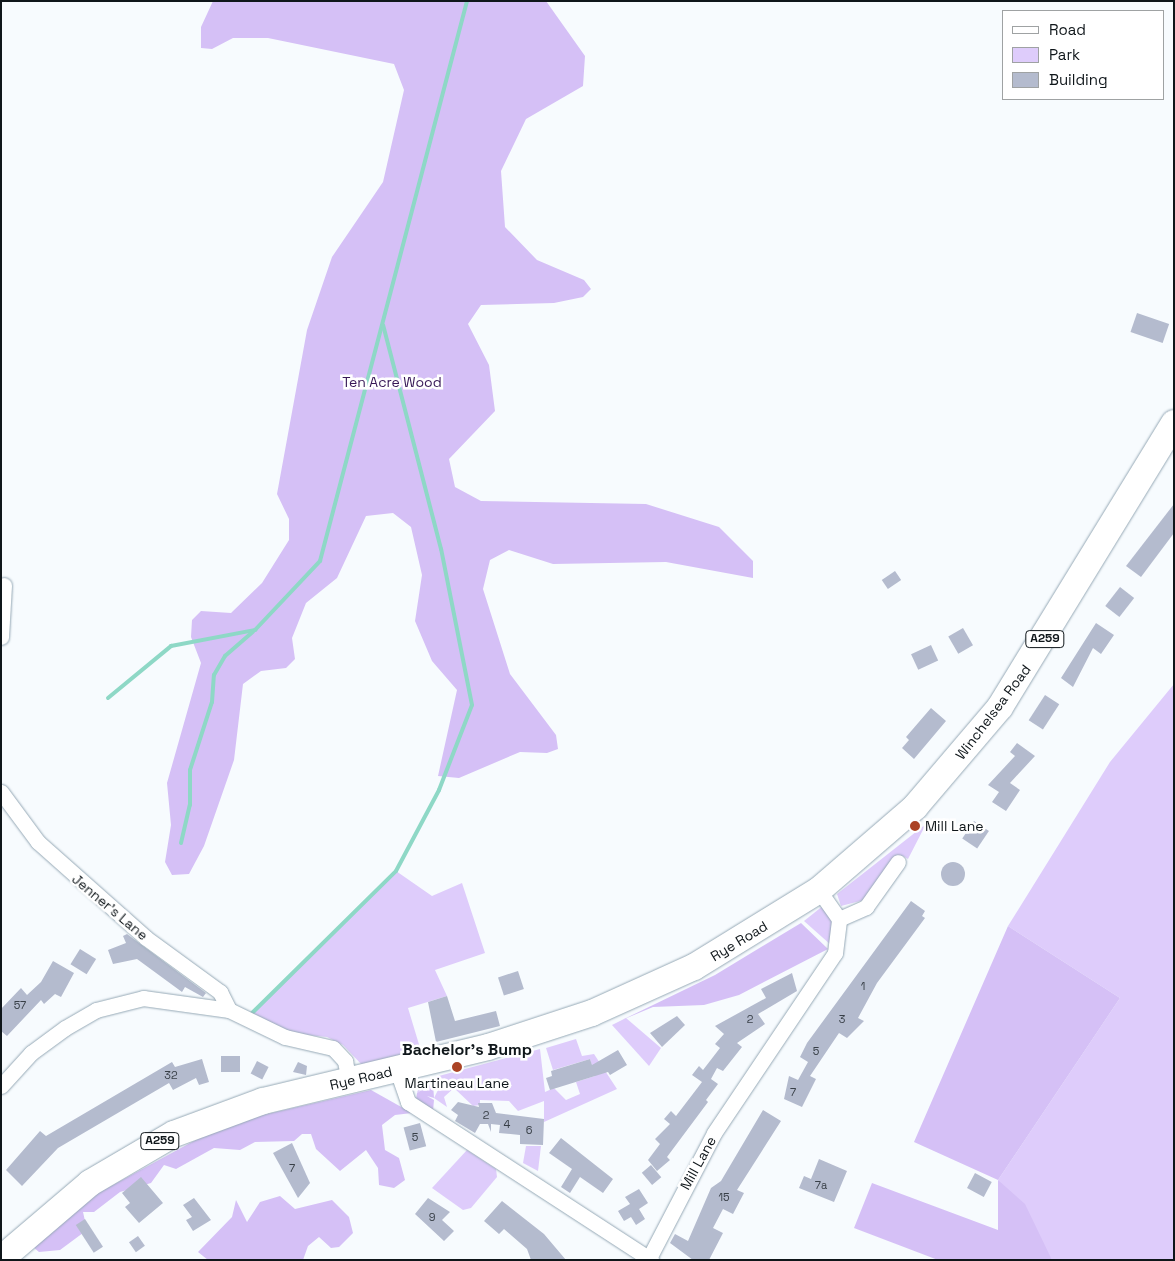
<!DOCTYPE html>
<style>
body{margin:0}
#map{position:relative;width:1175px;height:1261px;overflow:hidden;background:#f7fbfe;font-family:"Space Grotesk",sans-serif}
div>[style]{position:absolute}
.green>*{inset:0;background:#deccfb}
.forest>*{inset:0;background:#d5c0f6}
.stream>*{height:4px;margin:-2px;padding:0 2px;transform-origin:2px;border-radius:2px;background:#8ed8c6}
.building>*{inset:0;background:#b4bbce;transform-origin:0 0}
.round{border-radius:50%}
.roads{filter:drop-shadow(0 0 1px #96a9b6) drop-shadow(0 0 1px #96a9b6)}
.street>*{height:15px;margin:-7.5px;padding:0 7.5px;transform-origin:7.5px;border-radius:7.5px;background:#fff}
.highway>*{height:26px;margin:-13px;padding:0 13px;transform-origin:13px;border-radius:13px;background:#fff}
.dots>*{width:14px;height:14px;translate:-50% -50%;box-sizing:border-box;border:2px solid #fff;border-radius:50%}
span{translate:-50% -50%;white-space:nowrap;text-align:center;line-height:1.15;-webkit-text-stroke:5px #fff;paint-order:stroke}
.number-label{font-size:11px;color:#383f47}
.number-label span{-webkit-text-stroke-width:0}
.shield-label span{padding:1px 4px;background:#fff;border:1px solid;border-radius:4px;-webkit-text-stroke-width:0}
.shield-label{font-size:12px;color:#0f161a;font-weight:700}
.park-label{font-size:14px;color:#371857}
.street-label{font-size:14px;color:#0f161a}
.poi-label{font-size:14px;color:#0f161a}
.left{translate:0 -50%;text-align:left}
.quarter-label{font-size:16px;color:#0f161a;font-weight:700}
.frame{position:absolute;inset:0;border:2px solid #0f161a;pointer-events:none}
.legend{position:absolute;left:1002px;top:10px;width:162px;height:90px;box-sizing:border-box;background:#fff;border:1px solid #9fa2a3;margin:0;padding:6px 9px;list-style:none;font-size:15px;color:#0f161a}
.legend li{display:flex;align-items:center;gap:10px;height:25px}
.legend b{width:25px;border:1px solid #9fa2a3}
</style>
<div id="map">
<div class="green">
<i style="clip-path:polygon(1174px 684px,1174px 1260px,1052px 1260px,998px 1180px,1120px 998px,1008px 926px,1110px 762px)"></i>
<i style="clip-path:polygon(926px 824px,908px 859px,903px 856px,864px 900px,841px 906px,837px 894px)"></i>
<i style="clip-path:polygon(396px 871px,432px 896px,462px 883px,485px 953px,435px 970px,447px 996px,408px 1008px,421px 1051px,363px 1066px,343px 1045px,327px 1037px,297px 1034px,249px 1016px)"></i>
<i style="clip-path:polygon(824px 905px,832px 919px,831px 945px,804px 921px)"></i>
<i style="clip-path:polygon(626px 1018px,661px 1048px,649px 1066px,612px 1025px)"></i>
<i style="clip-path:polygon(576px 1039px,582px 1056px,594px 1054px,617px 1089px,544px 1122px,544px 1101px,518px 1111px,509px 1101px,480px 1100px,480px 1105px,473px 1106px,454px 1088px,444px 1097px,447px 1107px,434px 1098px,441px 1084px,433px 1083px,417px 1093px,420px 1081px,540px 1049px,545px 1092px,554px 1088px,566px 1100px,580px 1094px,576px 1082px,595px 1076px,590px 1059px,553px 1070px,546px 1048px)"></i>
<i style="clip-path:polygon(526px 1146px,541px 1146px,538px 1171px,523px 1163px)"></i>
<i style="clip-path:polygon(467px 1150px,496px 1169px,497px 1177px,471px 1208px,463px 1210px,432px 1188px)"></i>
</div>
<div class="forest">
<i style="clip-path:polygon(213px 1px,546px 1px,585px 56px,583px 86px,526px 119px,501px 171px,505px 227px,537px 260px,584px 280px,591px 289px,583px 297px,554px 303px,481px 305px,468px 324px,489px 365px,495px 411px,449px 459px,455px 487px,481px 501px,646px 504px,719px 527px,753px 561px,753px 578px,666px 562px,553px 564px,509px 550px,490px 560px,483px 589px,510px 674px,556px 735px,558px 749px,547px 753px,520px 752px,459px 778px,438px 776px,457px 690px,432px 661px,415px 621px,422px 575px,411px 527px,393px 513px,366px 516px,337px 578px,306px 603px,292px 638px,295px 659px,286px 668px,261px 671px,243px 684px,234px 760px,204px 846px,189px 874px,172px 875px,165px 862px,171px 825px,167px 783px,201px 663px,191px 637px,192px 620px,201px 611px,231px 613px,262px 583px,289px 540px,289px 519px,277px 494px,307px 330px,332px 257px,383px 182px,404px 90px,394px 64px,268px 38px,233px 38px,212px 49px,201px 48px,201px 27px)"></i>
<i style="clip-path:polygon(801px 923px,828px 949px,739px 995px,704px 1005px,653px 1007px,622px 1020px,715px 975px)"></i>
<i style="clip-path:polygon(1008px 926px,1120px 998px,998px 1180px,1025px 1204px,1052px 1260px,938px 1260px,854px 1228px,872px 1183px,998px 1230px,998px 1180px,914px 1142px)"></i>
<i style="clip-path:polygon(433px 1083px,434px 1098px,427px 1096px,434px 1100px,433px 1111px,416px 1100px,417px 1093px)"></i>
<i style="clip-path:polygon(371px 1090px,412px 1113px,395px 1115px,382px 1125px,385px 1150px,399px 1158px,405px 1180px,394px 1188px,379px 1185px,378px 1168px,366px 1150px,340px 1171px,316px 1149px,311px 1134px,302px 1134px,294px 1141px,255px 1142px,240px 1150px,214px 1148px,176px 1169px,164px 1165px,151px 1183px,120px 1192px,94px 1212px,83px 1212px,87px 1230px,60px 1250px,39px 1252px,33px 1247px,100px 1192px,203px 1136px,254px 1117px)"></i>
<i style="clip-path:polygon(280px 1196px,295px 1209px,332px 1200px,349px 1217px,353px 1233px,339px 1247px,331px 1248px,319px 1237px,308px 1246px,303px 1260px,208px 1260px,198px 1252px,232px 1217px,236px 1200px,247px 1222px,260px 1202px)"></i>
</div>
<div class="stream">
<i style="left:108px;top:698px;width:82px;rotate:-39.5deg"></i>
<i style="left:171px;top:646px;width:86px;rotate:-10.8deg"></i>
<i style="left:255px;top:630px;width:95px;rotate:-46.7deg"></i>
<i style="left:320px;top:561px;width:579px;rotate:-75.29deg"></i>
<i style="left:181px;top:843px;width:39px;rotate:-77deg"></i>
<i style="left:190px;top:805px;width:35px;rotate:-90deg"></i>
<i style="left:190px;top:770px;width:71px;rotate:-72.1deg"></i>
<i style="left:212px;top:702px;width:27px;rotate:-86deg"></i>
<i style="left:214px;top:675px;width:22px;rotate:-60deg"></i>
<i style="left:225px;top:656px;width:37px;rotate:-41deg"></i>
<i style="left:249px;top:1016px;width:206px;rotate:-44.6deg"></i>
<i style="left:396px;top:871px;width:92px;rotate:-62deg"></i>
<i style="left:439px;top:790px;width:91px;rotate:-68.8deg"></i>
<i style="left:472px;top:705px;width:159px;rotate:-101.2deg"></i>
<i style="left:441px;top:549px;width:231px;rotate:-104.5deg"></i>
</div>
<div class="building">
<i style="left:1137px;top:313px;width:34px;height:20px;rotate:19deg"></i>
<i style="clip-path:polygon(1174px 504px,1174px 533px,1141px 577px,1126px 566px)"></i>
<i style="left:895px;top:571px;width:11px;height:16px;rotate:56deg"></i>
<i style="left:1120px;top:587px;width:18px;height:24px;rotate:38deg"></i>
<i style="clip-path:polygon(1096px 623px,1114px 635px,1101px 654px,1093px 648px,1073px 687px,1061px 678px)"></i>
<i style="left:963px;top:628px;width:20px;height:17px;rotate:60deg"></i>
<i style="left:931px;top:645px;width:17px;height:22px;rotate:65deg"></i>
<i style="left:1045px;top:695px;width:17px;height:30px;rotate:33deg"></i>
<i style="clip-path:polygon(931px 708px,946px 721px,914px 759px,902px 748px,909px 740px,906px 737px)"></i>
<i style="clip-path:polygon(1017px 743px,1035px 756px,1010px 783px,1020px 790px,1006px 811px,992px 802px,999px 792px,988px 785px,1015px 756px,1010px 752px)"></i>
<i style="left:974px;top:821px;width:18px;height:21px;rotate:34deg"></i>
<i class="round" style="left:941px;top:862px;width:24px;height:24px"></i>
<i style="clip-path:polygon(911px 901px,925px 911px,922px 916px,925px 918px,877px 983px,858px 1018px,864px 1021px,847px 1038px,839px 1033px,810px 1076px,816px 1079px,802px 1107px,784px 1099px,789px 1076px,798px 1080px,808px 1062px,800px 1057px,807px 1043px)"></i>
<i style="clip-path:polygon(127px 934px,206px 993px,203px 997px,185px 987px,182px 992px,137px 959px,113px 964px,108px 950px,126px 943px,123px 936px)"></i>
<i style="left:80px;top:949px;width:19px;height:18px;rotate:32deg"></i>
<i style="clip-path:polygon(53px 961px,74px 973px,61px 997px,55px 994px,44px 1004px,41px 1000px,7px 1036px,1px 1031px,1px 1009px,21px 988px,27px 995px,41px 982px)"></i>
<i style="left:518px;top:971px;width:19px;height:21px;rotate:72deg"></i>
<i style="clip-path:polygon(792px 973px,797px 991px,758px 1014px,765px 1024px,737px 1043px,742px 1047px,723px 1071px,717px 1068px,711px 1079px,718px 1084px,706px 1100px,708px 1102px,667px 1157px,670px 1160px,657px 1171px,648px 1160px,660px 1144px,655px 1139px,670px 1124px,664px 1119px,671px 1111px,676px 1116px,702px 1082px,692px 1075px,699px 1066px,703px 1070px,720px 1048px,715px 1044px,724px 1034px,715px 1026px,766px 998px,761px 989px)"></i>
<i style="clip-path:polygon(447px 996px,455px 1021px,496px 1011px,500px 1026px,436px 1042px,428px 1002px)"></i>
<i style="clip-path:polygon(677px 1016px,685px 1025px,662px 1047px,650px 1033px)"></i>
<i style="clip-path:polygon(618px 1050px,627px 1065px,610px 1075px,608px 1072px,550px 1090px,546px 1078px,552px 1076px,551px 1071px,590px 1059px,592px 1065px)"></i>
<i style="left:221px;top:1056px;width:19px;height:16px"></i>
<i style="clip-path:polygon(202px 1059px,209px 1082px,199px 1085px,196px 1078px,173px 1090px,169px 1083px,58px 1148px,22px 1186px,6px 1170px,40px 1131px,46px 1136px,172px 1062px,175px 1067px)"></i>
<i style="left:257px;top:1061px;width:13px;height:14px;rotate:27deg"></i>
<i style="clip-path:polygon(298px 1062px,307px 1066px,306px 1075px,293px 1072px)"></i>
<i style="clip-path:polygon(458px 1102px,479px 1107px,478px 1103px,492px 1103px,496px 1113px,544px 1119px,543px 1145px,520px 1144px,520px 1135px,499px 1133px,500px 1125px,491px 1124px,491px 1132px,488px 1124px,480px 1124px,475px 1133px,455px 1121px,458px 1115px,451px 1110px)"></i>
<i style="clip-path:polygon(763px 1110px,781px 1121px,737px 1190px,744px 1193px,733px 1214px,723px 1209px,713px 1228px,723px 1233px,709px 1260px,693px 1260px,670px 1243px,675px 1234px,688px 1241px,711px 1188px,721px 1181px)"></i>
<i style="left:420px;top:1123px;width:24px;height:17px;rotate:75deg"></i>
<i style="clip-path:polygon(561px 1138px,613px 1179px,603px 1193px,580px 1177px,570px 1193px,561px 1187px,572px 1169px,549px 1153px)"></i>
<i style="clip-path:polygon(292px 1143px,310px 1183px,298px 1198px,273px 1153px)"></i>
<i style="clip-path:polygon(819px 1159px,847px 1171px,834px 1202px,799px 1188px,804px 1176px,811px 1179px)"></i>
<i style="left:651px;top:1165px;width:16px;height:12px;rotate:50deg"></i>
<i style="left:975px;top:1173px;width:19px;height:17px;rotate:28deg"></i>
<i style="clip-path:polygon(141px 1177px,163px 1203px,139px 1223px,125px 1207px,130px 1203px,122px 1193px)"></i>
<i style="clip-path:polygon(639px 1189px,648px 1203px,639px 1209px,645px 1219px,636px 1225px,631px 1217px,624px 1221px,618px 1211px,630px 1204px,625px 1197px)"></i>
<i style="clip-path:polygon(194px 1198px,211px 1220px,193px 1231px,186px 1220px,192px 1217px,183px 1205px)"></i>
<i style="clip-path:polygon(428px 1198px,450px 1212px,442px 1220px,454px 1231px,444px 1241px,415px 1214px)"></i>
<i style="clip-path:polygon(502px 1201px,544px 1234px,566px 1260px,531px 1260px,527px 1249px,504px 1229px,499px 1234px,484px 1221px)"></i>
<i style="left:85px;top:1219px;width:33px;height:11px;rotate:57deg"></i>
<i style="left:138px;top:1236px;width:12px;height:11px;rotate:55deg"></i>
</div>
<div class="roads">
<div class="street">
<i style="left:1px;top:637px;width:52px;rotate:-86.7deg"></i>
<i style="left:1px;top:792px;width:62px;rotate:53.5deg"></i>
<i style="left:38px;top:842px;width:144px;rotate:41.6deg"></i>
<i style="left:146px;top:938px;width:92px;rotate:36.1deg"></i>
<i style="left:220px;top:992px;width:20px;rotate:63deg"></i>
<i style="left:839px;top:919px;width:30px;rotate:-24deg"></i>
<i style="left:866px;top:907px;width:55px;rotate:-54.6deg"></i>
<i style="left:397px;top:1070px;width:34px;rotate:71deg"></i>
<i style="left:408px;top:1102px;width:290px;rotate:33deg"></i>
<i style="left:1px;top:1086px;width:45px;rotate:-47.7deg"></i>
<i style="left:31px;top:1053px;width:42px;rotate:-36.3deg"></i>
<i style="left:65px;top:1028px;width:36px;rotate:-30deg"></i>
<i style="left:96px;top:1010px;width:49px;rotate:-14.3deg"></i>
<i style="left:143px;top:998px;width:87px;rotate:7.9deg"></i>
<i style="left:229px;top:1010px;width:62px;rotate:25.7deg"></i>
<i style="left:285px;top:1037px;width:49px;rotate:12.9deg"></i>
<i style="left:333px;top:1048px;width:18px;rotate:47deg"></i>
<i style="left:345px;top:1061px;width:20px;rotate:79deg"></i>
<i style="left:648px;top:1260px;width:143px;rotate:-62.5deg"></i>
<i style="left:714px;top:1133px;width:217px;rotate:-56.1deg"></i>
<i style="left:835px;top:953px;width:34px;rotate:-83deg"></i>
<i style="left:839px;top:919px;width:35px;rotate:-125deg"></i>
</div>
<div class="highway">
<i style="left:1px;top:1259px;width:117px;rotate:-40.5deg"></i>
<i style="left:90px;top:1183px;width:97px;rotate:-30.3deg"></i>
<i style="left:174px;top:1134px;width:95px;rotate:-20.3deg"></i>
<i style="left:263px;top:1101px;width:231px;rotate:-13.5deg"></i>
<i style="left:488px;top:1047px;width:109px;rotate:-18.1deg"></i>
<i style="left:592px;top:1013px;width:112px;rotate:-24.3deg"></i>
<i style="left:694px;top:967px;width:147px;rotate:-31.6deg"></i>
<i style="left:819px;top:890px;width:127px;rotate:-40.8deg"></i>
<i style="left:915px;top:807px;width:131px;rotate:-49.6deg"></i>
<i style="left:1000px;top:707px;width:333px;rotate:-58.5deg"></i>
</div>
</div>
<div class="dots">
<i style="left:915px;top:826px;background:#ab4325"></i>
<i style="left:457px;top:1067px;background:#ab4325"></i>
</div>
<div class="number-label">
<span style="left:863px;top:986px">1</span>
<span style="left:20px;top:1005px">57</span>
<span style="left:750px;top:1019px">2</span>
<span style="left:842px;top:1019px">3</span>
<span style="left:816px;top:1051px">5</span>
<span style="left:171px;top:1075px">32</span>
<span style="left:793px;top:1092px">7</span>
<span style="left:486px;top:1115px">2</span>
<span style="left:507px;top:1124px">4</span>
<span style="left:529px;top:1130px">6</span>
<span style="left:415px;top:1137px">5</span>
<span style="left:292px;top:1168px">7</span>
<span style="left:821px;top:1185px">7a</span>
<span style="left:724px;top:1197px">15</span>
<span style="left:432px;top:1217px">9</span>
</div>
<div class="shield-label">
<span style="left:1045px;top:639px">A259</span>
<span style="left:160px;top:1141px">A259</span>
</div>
<div class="park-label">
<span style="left:392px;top:382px">Ten Acre Wood</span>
</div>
<div class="street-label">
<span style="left:993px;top:712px;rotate:-53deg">Winchelsea Road</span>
<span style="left:110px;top:907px;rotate:40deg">Jenner's Lane</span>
<span style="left:739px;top:941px;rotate:-31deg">Rye Road</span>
<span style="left:361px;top:1078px;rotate:-13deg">Rye Road</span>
<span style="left:698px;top:1163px;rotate:-61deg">Mill Lane</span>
</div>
<div class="poi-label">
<span class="left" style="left:925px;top:826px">Mill Lane</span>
<span style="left:457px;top:1083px">Martineau Lane</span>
</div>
<div class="quarter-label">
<span style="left:467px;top:1050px">Bachelor's Bump</span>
</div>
<div class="frame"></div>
<ul class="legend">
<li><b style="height:6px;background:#fff"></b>Road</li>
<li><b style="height:14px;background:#deccfb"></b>Park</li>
<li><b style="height:14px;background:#b4bbce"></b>Building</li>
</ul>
</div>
